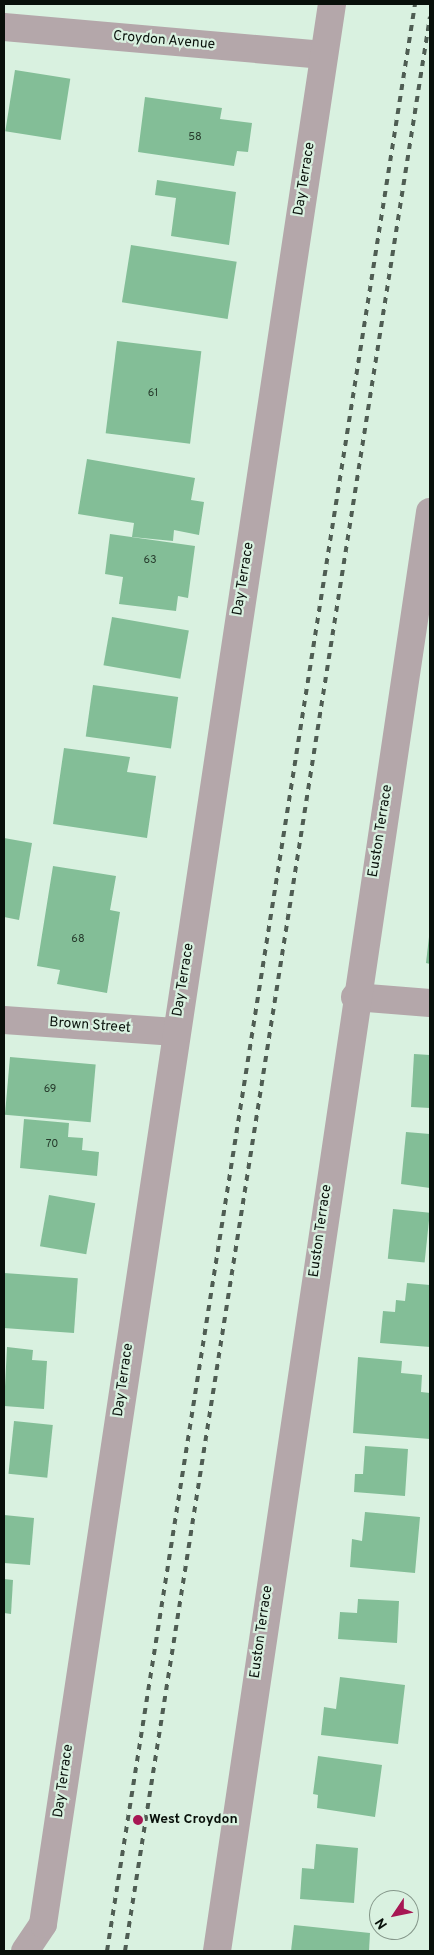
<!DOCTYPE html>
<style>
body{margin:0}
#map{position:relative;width:434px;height:1955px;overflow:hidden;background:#d9f1e0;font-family:Overpass,sans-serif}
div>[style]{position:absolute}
.building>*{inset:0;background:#83be97;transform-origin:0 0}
.street>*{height:28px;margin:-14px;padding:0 14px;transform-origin:14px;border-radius:14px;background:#b4a7aa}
.rail>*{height:4px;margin-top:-2px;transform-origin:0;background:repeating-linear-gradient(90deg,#4f5d53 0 6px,transparent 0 12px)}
.dots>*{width:14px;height:14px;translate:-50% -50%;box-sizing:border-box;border:2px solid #d9f1e0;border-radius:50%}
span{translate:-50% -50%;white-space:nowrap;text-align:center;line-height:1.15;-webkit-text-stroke:4.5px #d9f1e0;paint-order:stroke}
.number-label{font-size:11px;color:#273c2d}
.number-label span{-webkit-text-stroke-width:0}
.street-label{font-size:14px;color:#08100a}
.poi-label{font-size:14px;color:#08100a;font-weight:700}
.left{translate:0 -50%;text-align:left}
.frame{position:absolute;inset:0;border:5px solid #08100a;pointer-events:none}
.north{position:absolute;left:369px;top:1890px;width:50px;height:50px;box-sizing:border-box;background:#d9f1e0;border:1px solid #85978a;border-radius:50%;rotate:236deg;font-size:14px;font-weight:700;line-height:20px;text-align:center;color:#08100a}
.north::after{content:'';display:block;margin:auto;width:18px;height:22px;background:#a71754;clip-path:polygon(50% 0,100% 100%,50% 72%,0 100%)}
</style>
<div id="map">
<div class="building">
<i style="left:15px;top:70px;width:56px;height:62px;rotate:9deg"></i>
<i style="clip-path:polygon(145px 97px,222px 108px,220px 119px,252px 123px,248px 152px,237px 151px,234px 166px,138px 152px)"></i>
<i style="clip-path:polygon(157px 180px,236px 192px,229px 245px,171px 236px,176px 198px,155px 195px)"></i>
<i style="left:131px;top:245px;width:107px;height:58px;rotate:9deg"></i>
<i style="left:117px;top:341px;width:85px;height:93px;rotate:7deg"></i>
<i style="clip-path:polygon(87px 459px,195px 478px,191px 500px,204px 502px,199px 535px,174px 530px,173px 541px,132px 537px,134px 523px,78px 514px)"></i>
<i style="clip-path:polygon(110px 534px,195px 546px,188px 598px,178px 596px,176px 611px,119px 604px,123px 577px,105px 574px)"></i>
<i style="left:112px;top:617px;width:78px;height:49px;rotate:10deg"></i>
<i style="left:93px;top:685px;width:86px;height:52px;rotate:8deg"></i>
<i style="clip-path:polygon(64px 748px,130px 757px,127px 772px,156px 776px,147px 838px,53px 824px)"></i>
<i style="clip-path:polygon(4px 838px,32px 843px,19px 920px,4px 917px)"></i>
<i style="clip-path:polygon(53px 866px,116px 876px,110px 910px,120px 912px,107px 993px,57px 984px,60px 970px,37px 966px)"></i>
<i style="clip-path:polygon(429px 937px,430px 937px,430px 964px,426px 963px)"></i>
<i style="clip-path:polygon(414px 1054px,430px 1055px,430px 1108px,411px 1107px)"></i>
<i style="left:10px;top:1057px;width:86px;height:58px;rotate:5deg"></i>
<i style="clip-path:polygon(24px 1119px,69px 1123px,68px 1137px,83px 1138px,82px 1150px,99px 1152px,97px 1176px,20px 1168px)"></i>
<i style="clip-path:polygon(406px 1132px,430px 1134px,430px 1188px,401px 1184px)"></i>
<i style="left:49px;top:1195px;width:47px;height:52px;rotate:10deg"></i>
<i style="left:393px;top:1209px;width:37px;height:50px;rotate:6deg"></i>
<i style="left:4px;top:1273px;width:74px;height:55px;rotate:4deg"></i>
<i style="clip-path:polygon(407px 1283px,430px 1285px,430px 1347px,380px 1343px,383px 1311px,395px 1312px,396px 1300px,405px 1301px)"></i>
<i style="clip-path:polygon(7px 1347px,33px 1350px,32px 1360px,47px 1361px,44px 1409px,4px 1406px)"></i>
<i style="clip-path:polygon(358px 1357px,402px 1361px,401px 1373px,422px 1375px,421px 1392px,430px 1393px,430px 1439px,353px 1433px)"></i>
<i style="left:14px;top:1421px;width:39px;height:53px;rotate:6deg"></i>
<i style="clip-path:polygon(365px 1446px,408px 1449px,405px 1496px,354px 1492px,355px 1474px,363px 1474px)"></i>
<i style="clip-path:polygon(365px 1512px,420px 1517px,415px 1573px,350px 1567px,352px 1539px,362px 1541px)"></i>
<i style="clip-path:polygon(4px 1515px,34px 1518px,30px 1565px,4px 1563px)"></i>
<i style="clip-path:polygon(4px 1579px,13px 1580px,11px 1614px,4px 1613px)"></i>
<i style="clip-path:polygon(358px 1599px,399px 1601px,397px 1643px,338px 1639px,340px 1612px,357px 1613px)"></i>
<i style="clip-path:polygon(340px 1677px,405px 1685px,398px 1744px,321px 1735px,324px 1707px,336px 1709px)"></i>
<i style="clip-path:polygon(318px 1756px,382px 1765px,375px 1817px,317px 1808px,318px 1795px,313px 1794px)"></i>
<i style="clip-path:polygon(316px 1844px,358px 1848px,354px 1903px,300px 1899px,302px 1868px,314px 1869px)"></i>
<i style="clip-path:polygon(294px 1925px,370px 1933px,369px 1951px,291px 1951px)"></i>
</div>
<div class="street">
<i style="left:4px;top:27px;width:321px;rotate:5deg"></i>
<i style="left:355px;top:997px;width:75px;rotate:4.6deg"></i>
<i style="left:4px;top:1020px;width:172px;rotate:4deg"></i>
<i style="left:25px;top:1951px;width:32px;rotate:-56deg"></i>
<i style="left:43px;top:1924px;width:1942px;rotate:-81.44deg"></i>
<i style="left:217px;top:1951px;width:1455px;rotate:-81.58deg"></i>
</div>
<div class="rail">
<i style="left:107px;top:1951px;width:1971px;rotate:-81.01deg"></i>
<i style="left:125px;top:1951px;width:1958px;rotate:-81.04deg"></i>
</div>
<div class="dots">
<i style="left:138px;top:1820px;background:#a71754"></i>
</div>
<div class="number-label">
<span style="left:195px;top:137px">58</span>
<span style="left:153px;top:393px">61</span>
<span style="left:150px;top:560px">63</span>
<span style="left:78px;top:939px">68</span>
<span style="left:50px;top:1089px">69</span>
<span style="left:52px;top:1144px">70</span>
</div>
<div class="street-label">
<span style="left:164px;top:41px;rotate:5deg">Croydon Avenue</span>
<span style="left:305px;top:179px;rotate:-81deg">Day Terrace</span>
<span style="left:244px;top:579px;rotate:-81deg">Day Terrace</span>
<span style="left:381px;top:831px;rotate:-81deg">Euston Terrace</span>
<span style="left:184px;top:980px;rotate:-81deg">Day Terrace</span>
<span style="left:90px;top:1026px;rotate:4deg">Brown Street</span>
<span style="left:321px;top:1231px;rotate:-82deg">Euston Terrace</span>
<span style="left:124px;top:1380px;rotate:-82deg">Day Terrace</span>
<span style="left:262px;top:1632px;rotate:-82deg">Euston Terrace</span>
<span style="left:64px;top:1781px;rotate:-82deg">Day Terrace</span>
</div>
<div class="poi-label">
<span class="left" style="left:149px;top:1820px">West Croydon</span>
</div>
<div class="frame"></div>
<div class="north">N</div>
</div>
